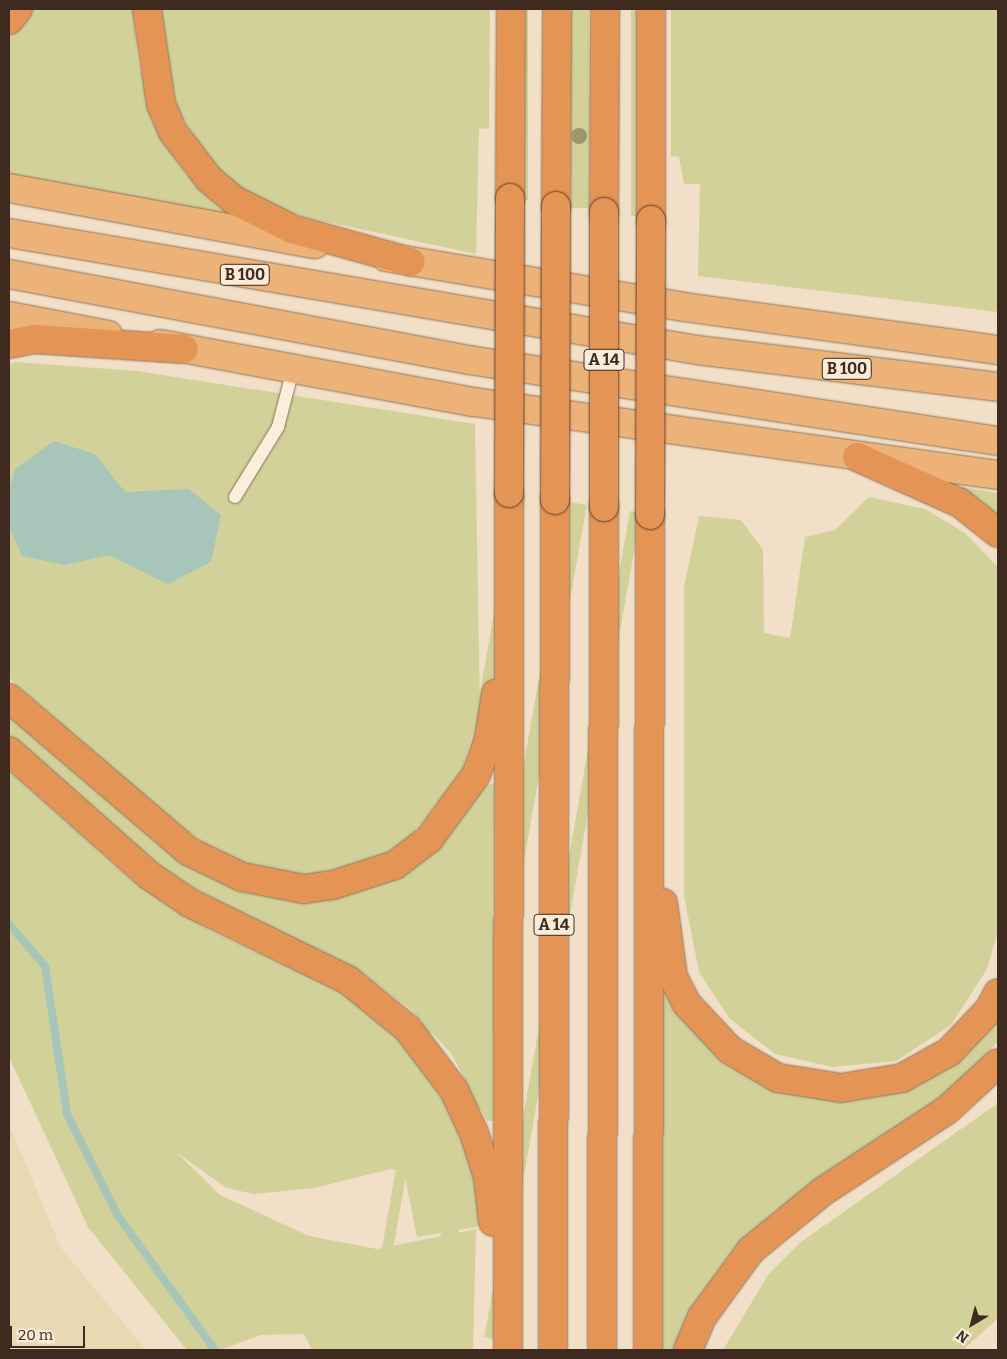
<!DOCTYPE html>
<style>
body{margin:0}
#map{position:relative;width:1007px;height:1359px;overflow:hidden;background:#f1e0c7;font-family:Bitter,serif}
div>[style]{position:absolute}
.farmland>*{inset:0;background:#e8d9b3}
.green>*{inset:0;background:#d1d199;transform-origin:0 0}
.water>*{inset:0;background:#a8c5b9}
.stream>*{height:8px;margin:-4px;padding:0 4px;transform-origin:4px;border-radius:4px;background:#a8c5b9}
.roads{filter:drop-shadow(0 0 1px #8e705a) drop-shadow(0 0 1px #8e705a)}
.service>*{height:12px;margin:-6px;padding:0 6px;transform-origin:6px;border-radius:6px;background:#fbeedb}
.trunk>*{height:28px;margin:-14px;padding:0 14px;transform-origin:14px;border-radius:14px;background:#edb278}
.motorway>*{height:28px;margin:-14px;padding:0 14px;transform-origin:14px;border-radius:14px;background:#e49454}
.bridges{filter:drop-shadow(0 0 1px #5c3f2f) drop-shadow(0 0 1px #5c3f2f)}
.motorway-bridge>*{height:28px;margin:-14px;padding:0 14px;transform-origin:14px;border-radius:14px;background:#e49454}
.trees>*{width:16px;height:16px;margin:-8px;border-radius:50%;background:#9b976d}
span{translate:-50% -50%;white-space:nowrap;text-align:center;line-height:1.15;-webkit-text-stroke:4px #f8ebd7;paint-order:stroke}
.shield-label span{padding:1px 4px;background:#f8ebd7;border:1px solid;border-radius:4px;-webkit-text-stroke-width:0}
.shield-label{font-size:16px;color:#3e2a1f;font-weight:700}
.frame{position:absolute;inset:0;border:10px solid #3e2a1f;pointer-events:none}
.north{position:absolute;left:947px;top:1299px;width:50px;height:50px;-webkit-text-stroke:4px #f8ebd7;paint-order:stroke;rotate:217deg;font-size:14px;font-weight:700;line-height:20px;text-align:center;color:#3e2a1f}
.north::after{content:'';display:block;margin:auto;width:18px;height:22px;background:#3e2a1f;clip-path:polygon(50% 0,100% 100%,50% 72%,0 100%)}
.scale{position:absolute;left:10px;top:1326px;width:75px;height:22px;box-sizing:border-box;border:2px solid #3e2a1f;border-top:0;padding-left:6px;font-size:15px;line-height:18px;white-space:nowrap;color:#3e2a1f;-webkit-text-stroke:4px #f8ebd7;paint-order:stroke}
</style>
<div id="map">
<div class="farmland">
<i style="clip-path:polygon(9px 1124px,61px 1248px,146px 1350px,9px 1350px)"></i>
</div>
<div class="green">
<i style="clip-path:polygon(29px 9px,133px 9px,138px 60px,153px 123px,184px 172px,230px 212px,229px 217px,9px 178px,9px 35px)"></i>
<i style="clip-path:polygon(162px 9px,490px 9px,489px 129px,479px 128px,476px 254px,313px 219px,270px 206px,228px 180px,205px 155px,178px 110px,165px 52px)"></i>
<i style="left:517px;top:9px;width:11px;height:191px"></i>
<i style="left:571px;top:9px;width:18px;height:199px"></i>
<i style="left:631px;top:9px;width:12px;height:207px"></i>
<i style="clip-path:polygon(671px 9px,998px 9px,998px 312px,698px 276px,700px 184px,684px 184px,679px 157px,671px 156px)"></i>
<i style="clip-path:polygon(15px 362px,137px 371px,475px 424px,480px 711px,460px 776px,405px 843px,342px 876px,278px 879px,219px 855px,159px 809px,9px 678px,9px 364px)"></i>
<i style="clip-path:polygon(961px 487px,998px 493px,998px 518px,961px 491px)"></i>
<i style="left:515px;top:494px;width:11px;height:856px;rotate:10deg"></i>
<i style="clip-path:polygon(869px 497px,925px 509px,965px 533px,998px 567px,998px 931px,987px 969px,951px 1025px,896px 1061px,832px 1067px,775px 1054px,730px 1019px,699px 972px,684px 895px,684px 587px,699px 516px,741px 520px,763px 550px,764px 633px,790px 638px,805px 537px,835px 530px)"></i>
<i style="left:570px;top:502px;width:17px;height:848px;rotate:10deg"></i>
<i style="left:630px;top:511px;width:11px;height:839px;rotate:10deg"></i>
<i style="clip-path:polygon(9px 714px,177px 860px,248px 892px,346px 892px,479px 788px,494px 783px,493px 1121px,487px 1121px,451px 1053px,410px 1009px,364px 974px,225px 906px,166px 871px,9px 734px)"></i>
<i style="clip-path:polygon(9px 771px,133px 881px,211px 931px,344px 993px,369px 1010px,419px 1059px,457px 1119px,485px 1216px,476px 1227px,417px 1237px,404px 1173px,391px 1169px,314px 1188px,253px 1194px,227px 1188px,176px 1152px,220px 1195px,309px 1236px,377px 1249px,476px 1229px,473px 1350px,312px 1350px,304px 1334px,261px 1335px,220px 1350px,187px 1350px,88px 1227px,9px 1057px)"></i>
<i style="clip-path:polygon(660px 977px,718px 1056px,737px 1070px,787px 1092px,829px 1099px,898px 1092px,998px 1010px,998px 1041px,971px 1073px,933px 1105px,842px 1162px,773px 1213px,751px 1235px,680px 1350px,661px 1350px)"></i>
<i style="clip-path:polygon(998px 1103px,998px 1318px,963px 1350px,723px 1350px,768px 1275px,801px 1242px)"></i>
</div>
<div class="water">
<i style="clip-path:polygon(54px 441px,95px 454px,125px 492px,189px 489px,221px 515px,211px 562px,168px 584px,109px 555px,65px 565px,22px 556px,9px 527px,9px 491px,15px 469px)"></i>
</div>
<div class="stream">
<i style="left:9px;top:924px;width:55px;rotate:49.4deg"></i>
<i style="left:45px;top:966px;width:150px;rotate:81.5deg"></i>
<i style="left:67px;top:1114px;width:114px;rotate:63.4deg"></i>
<i style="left:118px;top:1216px;width:165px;rotate:54.1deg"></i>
</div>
<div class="roads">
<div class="service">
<i style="left:235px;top:497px;width:82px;rotate:-58.4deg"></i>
<i style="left:278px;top:427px;width:60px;rotate:-75.5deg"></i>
</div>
<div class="trunk">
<i style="left:9px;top:188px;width:311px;rotate:10.4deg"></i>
<i style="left:9px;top:233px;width:698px;rotate:9.65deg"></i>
<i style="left:697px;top:350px;width:303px;rotate:7deg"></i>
<i style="left:386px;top:257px;width:302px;rotate:9.5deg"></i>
<i style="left:684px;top:307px;width:317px;rotate:7.8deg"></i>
<i style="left:9px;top:274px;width:468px;rotate:10.6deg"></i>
<i style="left:469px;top:360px;width:535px;rotate:8.71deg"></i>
<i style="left:9px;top:316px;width:101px;rotate:10.9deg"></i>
<i style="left:160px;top:344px;width:319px;rotate:10.5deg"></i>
<i style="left:474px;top:402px;width:529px;rotate:7.93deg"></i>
</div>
<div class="motorway">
<i style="left:147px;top:9px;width:96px;rotate:81.6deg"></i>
<i style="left:161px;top:104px;width:30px;rotate:67deg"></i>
<i style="left:173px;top:132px;width:59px;rotate:52.5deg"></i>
<i style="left:209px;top:179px;width:33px;rotate:40deg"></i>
<i style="left:234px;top:200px;width:65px;rotate:26.6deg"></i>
<i style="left:292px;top:229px;width:123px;rotate:15.5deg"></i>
<i style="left:9px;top:20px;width:14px;rotate:-51deg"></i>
<i style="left:510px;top:198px;width:189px;rotate:-89.7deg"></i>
<i style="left:556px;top:206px;width:197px;rotate:-89.7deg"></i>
<i style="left:604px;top:212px;width:203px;rotate:-89.7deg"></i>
<i style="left:651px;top:220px;width:211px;rotate:-90deg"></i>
<i style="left:9px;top:344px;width:25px;rotate:-11deg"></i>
<i style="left:34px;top:339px;width:150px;rotate:3.8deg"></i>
<i style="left:857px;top:457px;width:113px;rotate:24.1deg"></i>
<i style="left:960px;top:503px;width:48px;rotate:38.3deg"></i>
<i style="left:9px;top:698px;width:235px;rotate:40.5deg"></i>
<i style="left:188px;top:851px;width:60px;rotate:25.7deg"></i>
<i style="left:242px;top:877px;width:63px;rotate:11deg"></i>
<i style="left:304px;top:889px;width:29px;rotate:-8deg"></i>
<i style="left:333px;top:885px;width:65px;rotate:-17.9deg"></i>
<i style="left:395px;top:865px;width:43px;rotate:-37.4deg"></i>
<i style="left:429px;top:839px;width:79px;rotate:-53.7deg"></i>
<i style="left:476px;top:775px;width:38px;rotate:-70deg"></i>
<i style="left:489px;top:739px;width:46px;rotate:-81.2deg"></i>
<i style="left:9px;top:751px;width:188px;rotate:41.6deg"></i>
<i style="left:150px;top:876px;width:48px;rotate:34deg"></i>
<i style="left:190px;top:903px;width:176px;rotate:26deg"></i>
<i style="left:348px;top:980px;width:77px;rotate:39.2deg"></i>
<i style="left:408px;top:1029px;width:76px;rotate:53deg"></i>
<i style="left:454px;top:1090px;width:47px;rotate:65.1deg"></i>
<i style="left:474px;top:1133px;width:46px;rotate:72.3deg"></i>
<i style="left:488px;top:1177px;width:45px;rotate:83.7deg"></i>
<i style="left:663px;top:903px;width:75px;rotate:82.3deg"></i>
<i style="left:673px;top:977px;width:30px;rotate:63deg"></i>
<i style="left:687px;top:1004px;width:63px;rotate:46.9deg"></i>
<i style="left:730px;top:1050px;width:56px;rotate:30.3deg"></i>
<i style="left:778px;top:1078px;width:64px;rotate:9deg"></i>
<i style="left:841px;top:1088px;width:62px;rotate:-9.3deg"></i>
<i style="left:902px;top:1078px;width:54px;rotate:-29deg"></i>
<i style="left:949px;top:1052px;width:58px;rotate:-46.4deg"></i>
<i style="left:989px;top:1010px;width:19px;rotate:-62deg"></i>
<i style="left:508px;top:1350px;width:857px;rotate:-89.93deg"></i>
<i style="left:553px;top:1350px;width:850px;rotate:-89.87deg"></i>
<i style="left:602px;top:1350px;width:843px;rotate:-89.86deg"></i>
<i style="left:648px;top:1350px;width:835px;rotate:-89.86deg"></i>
<i style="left:688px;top:1350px;width:36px;rotate:-67deg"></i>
<i style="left:702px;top:1317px;width:83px;rotate:-53.8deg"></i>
<i style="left:751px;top:1250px;width:92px;rotate:-39.2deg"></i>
<i style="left:822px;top:1192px;width:149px;rotate:-33.3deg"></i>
<i style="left:947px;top:1110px;width:69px;rotate:-42.7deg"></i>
</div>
</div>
<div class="bridges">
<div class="motorway-bridge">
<i style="left:509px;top:493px;width:295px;rotate:-89.8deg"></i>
<i style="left:555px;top:500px;width:294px;rotate:-89.8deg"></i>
<i style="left:604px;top:507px;width:295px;rotate:-90deg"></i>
<i style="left:650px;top:515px;width:295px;rotate:-89.8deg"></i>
</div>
</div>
<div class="trees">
<i style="left:579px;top:136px"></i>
</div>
<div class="shield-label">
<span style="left:245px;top:275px">B 100</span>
<span style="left:604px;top:360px">A 14</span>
<span style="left:847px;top:369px">B 100</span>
<span style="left:554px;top:925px">A 14</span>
</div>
<div class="frame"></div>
<div class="north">N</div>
<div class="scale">20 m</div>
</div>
